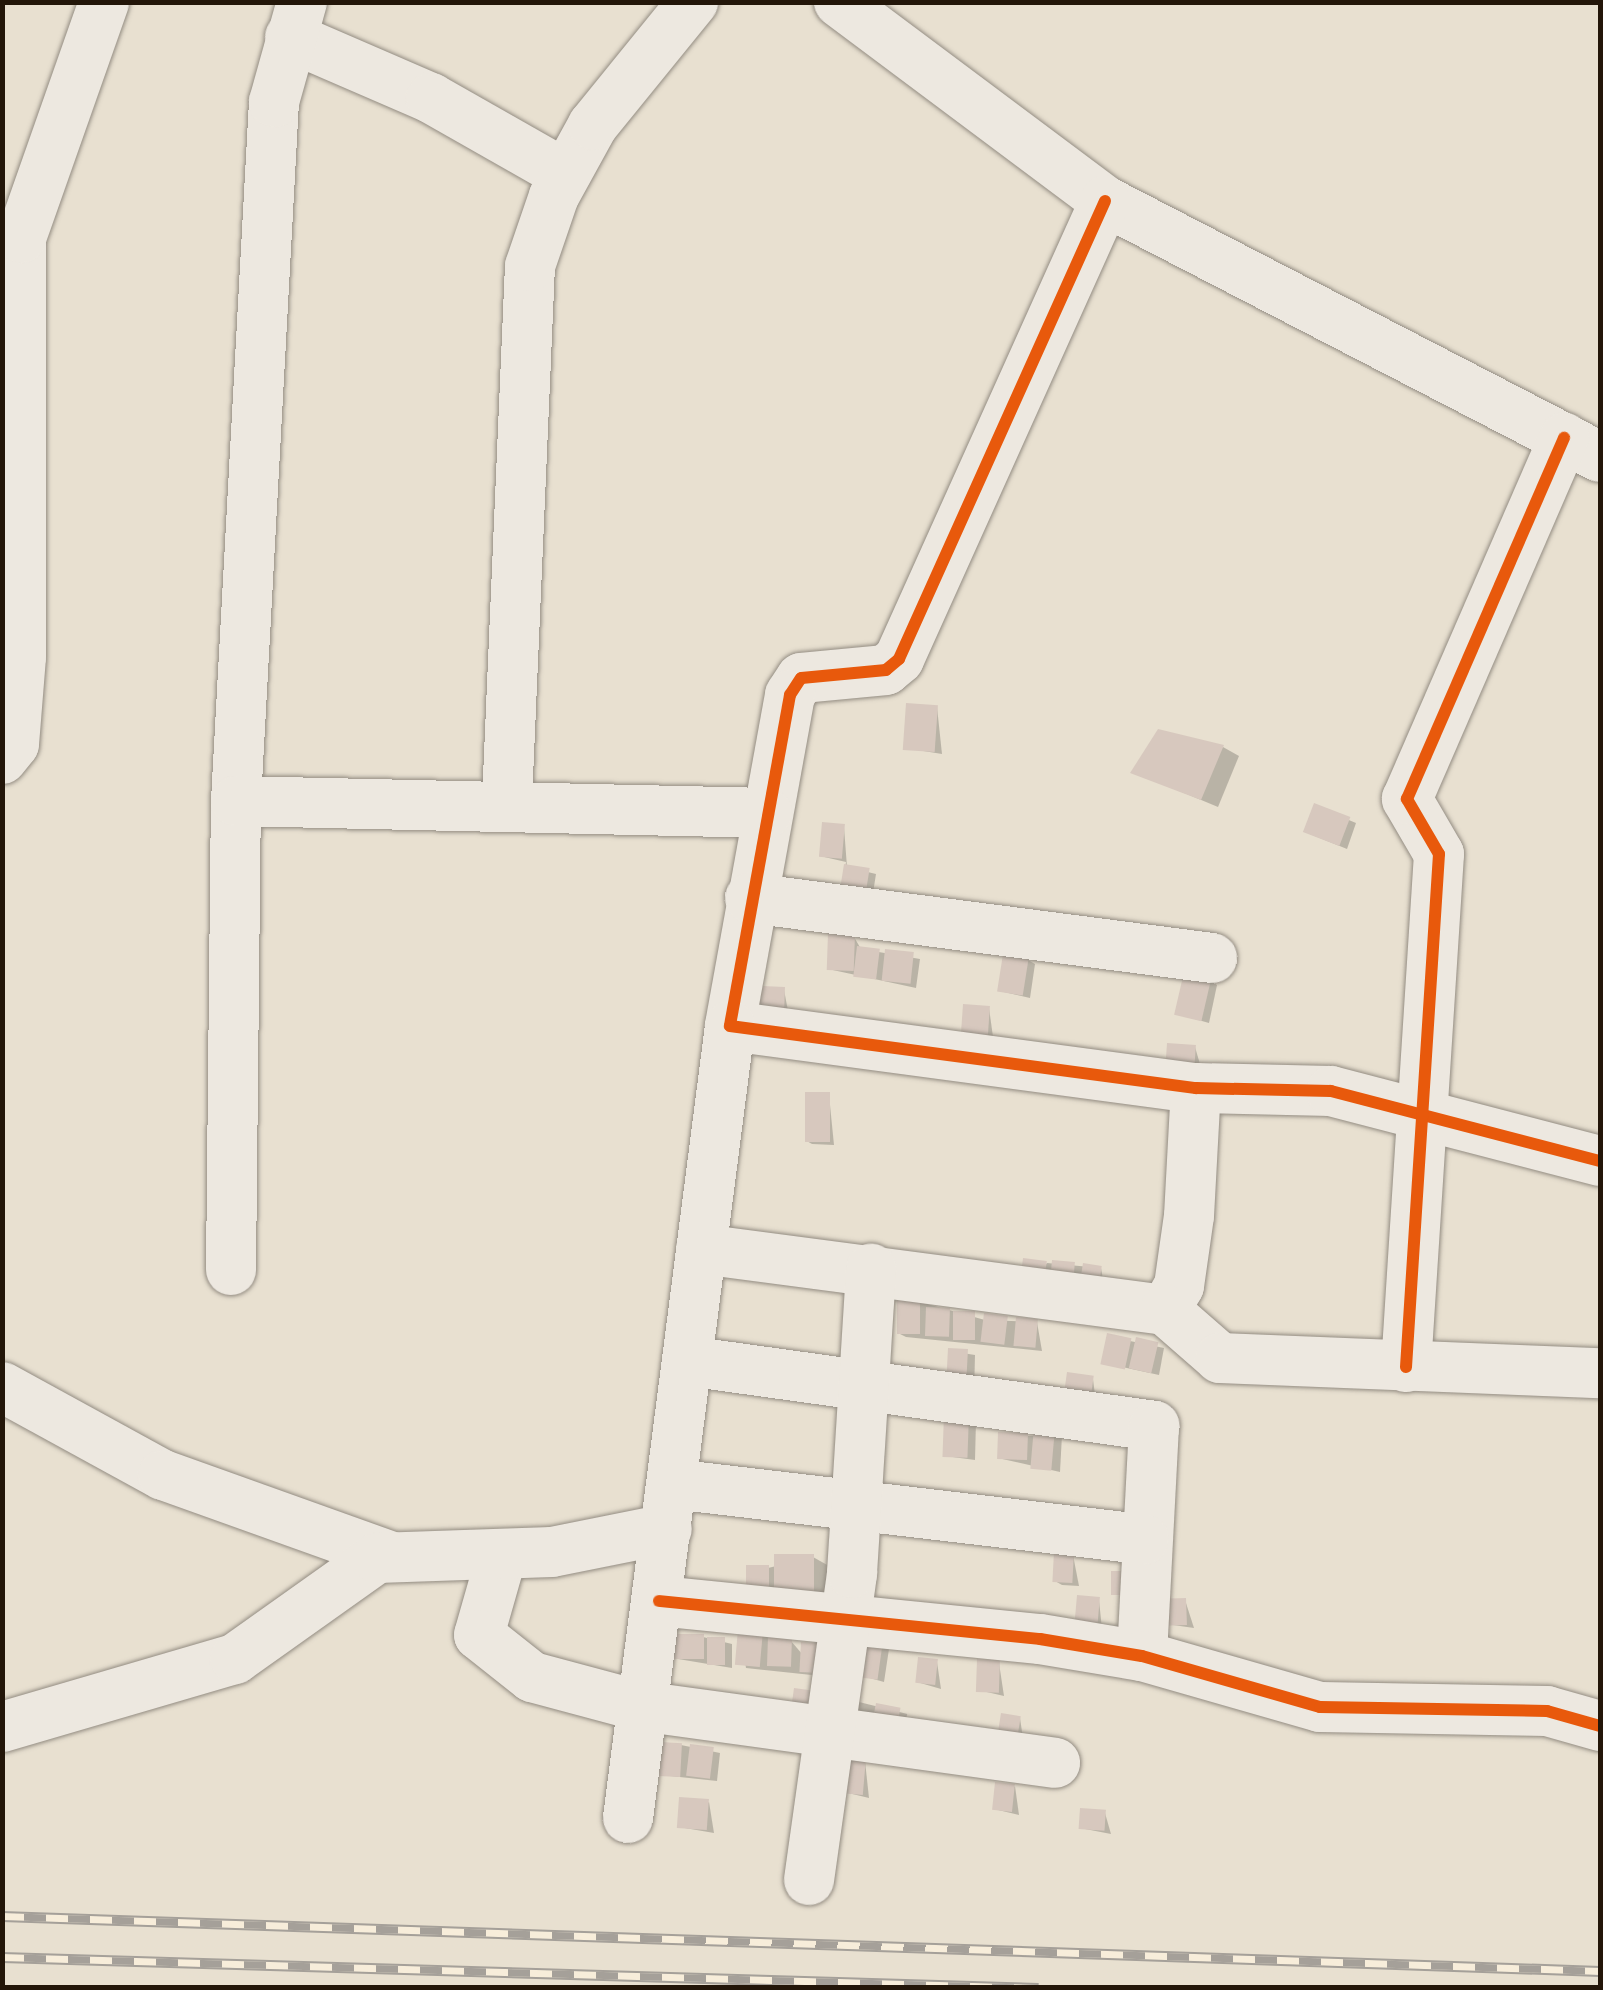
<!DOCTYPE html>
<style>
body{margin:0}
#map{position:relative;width:1603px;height:1990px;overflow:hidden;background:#e8e0d0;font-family:"IM FELL Great Primer",serif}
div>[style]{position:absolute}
.shadow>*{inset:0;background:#0003;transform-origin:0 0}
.building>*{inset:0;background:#d7c8be;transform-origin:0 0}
.roads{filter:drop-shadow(0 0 2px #938c82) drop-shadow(0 0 2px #938c82)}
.minor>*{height:50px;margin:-25px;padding:0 25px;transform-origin:25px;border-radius:25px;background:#ede8e0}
.rail>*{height:11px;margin-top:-5.5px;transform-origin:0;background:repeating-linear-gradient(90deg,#f7edda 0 22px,#a5a099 0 44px);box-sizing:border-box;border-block:2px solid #a5a099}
.cycleway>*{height:12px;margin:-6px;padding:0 6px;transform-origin:6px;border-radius:6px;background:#e8590c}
span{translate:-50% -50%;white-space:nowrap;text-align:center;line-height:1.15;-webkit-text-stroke:8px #f7edda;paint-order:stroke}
.frame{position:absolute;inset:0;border:5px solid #231609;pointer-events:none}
</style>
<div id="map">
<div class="shadow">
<i style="clip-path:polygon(937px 707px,942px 754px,905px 748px)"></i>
<i style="clip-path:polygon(1223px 747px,1239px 756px,1218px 807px,1134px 772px)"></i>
<i style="clip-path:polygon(1315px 806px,1356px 823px,1347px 849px,1310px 834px)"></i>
<i style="clip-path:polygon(844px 827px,847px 867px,876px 874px,870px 912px,840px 904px,846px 862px,820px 856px)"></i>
<i style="clip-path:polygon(854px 937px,861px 949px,920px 959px,916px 988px,828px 969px)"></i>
<i style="clip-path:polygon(1028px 960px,1035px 964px,1030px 998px,1000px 991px)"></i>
<i style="clip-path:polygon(1210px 980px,1217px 985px,1209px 1023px,1177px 1014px)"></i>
<i style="clip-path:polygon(784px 990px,790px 1021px,767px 1019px)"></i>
<i style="clip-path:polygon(989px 1008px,994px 1044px,971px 1042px)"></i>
<i style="clip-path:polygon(1195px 1047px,1202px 1071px,1176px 1070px)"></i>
<i style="clip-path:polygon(829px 1095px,834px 1145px,812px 1144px,805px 1140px)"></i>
<i style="clip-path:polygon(1047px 1263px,1101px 1268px,1105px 1291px,1030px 1283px)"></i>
<i style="clip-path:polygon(920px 1302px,985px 1320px,1037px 1322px,1042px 1351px,906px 1337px,898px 1333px)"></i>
<i style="clip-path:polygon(1130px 1341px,1164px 1348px,1159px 1375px,1104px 1363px)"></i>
<i style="clip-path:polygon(950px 1351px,975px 1355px,974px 1396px)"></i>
<i style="clip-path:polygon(1093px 1379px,1097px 1411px,1073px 1407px)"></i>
<i style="clip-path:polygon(946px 1416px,976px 1421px,975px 1460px,945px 1456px)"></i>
<i style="clip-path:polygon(1062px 1435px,1060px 1472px,998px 1458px,1028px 1436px)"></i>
<i style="clip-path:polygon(1073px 1555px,1079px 1586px,1062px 1585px,1055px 1581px)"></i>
<i style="clip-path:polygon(813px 1557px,829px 1566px,828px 1613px,755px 1605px,768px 1568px)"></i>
<i style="clip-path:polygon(1099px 1600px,1103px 1639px,1084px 1637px)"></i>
<i style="clip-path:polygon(1185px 1600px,1194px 1628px,1166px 1624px)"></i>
<i style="clip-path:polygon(740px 1632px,791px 1641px,821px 1676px,746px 1668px)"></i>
<i style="clip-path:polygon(703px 1637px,732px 1644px,732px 1668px,672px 1658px)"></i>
<i style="clip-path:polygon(864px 1642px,889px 1649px,884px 1682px,859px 1675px)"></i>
<i style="clip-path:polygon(937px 1662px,941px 1689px,917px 1682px)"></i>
<i style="clip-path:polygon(999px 1663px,1004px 1696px,978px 1690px)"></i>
<i style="left:851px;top:1700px;width:58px;height:20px;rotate:14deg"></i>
<i style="clip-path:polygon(1020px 1718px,1024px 1745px,1008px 1743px)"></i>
<i style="clip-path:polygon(681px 1745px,720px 1753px,717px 1781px,661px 1775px)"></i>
<i style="clip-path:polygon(865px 1761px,869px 1798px,840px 1791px)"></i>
<i style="clip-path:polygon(1015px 1786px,1019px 1815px,994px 1809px)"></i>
<i style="clip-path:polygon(709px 1802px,714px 1833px,679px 1827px)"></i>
<i style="clip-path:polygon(1105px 1813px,1111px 1834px,1080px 1828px)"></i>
</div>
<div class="building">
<i style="left:906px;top:703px;width:32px;height:47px;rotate:4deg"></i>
<i style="clip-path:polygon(1158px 729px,1224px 745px,1201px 800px,1130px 773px)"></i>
<i style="left:1314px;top:803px;width:39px;height:31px;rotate:21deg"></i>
<i style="left:822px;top:822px;width:23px;height:35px;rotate:5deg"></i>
<i style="left:844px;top:864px;width:26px;height:43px;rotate:9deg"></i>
<i style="left:828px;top:933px;width:27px;height:37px;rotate:2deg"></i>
<i style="left:857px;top:946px;width:23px;height:31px;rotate:7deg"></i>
<i style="left:885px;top:949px;width:29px;height:32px;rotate:6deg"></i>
<i style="left:1003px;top:954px;width:26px;height:38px;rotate:9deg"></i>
<i style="left:1184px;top:972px;width:28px;height:44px;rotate:13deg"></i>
<i style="left:759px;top:986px;width:26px;height:31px;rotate:2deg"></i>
<i style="left:963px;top:1004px;width:27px;height:36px;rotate:4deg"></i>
<i style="left:1167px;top:1043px;width:29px;height:24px;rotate:4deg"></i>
<i style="left:805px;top:1092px;width:25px;height:50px"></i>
<i style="left:1023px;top:1258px;width:24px;height:22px;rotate:7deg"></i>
<i style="left:1052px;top:1260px;width:23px;height:22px;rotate:5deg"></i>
<i style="left:1083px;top:1263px;width:19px;height:23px;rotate:9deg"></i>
<i style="left:897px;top:1299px;width:23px;height:35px"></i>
<i style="left:926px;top:1307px;width:24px;height:29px;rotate:2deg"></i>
<i style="left:953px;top:1311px;width:22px;height:29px"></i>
<i style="left:984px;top:1313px;width:24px;height:29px;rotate:7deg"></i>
<i style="left:1016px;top:1317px;width:22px;height:29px;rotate:5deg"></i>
<i style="left:1107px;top:1333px;width:25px;height:32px;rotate:12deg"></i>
<i style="left:1136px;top:1337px;width:23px;height:32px;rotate:13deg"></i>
<i style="left:948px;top:1348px;width:20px;height:45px;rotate:3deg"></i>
<i style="left:1067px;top:1372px;width:27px;height:32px;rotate:8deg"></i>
<i style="left:944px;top:1413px;width:25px;height:44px;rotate:2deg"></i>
<i style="left:1034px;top:1427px;width:21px;height:42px;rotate:5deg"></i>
<i style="left:998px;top:1432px;width:30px;height:27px;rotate:2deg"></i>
<i style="left:1054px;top:1551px;width:20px;height:31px;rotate:3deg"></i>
<i style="left:774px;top:1554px;width:40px;height:50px"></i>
<i style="left:746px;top:1565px;width:23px;height:37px"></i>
<i style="left:1111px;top:1571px;width:22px;height:24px"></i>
<i style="left:1077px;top:1595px;width:23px;height:39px;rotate:5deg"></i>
<i style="left:1186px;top:1598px;width:27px;height:24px;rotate:88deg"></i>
<i style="left:738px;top:1629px;width:25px;height:36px;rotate:5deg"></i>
<i style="left:669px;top:1634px;width:35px;height:25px"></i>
<i style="left:707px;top:1637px;width:18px;height:28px"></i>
<i style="left:768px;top:1637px;width:24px;height:29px;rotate:2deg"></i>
<i style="left:861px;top:1639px;width:22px;height:38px;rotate:8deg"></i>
<i style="left:801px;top:1642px;width:17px;height:30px;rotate:3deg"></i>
<i style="left:918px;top:1657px;width:20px;height:26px;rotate:6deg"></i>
<i style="left:977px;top:1659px;width:23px;height:33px;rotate:2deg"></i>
<i style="left:794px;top:1688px;width:22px;height:30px;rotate:8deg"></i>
<i style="left:876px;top:1703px;width:25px;height:24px;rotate:11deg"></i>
<i style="left:1001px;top:1713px;width:20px;height:27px;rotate:9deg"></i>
<i style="left:660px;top:1742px;width:22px;height:34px;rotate:3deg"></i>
<i style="left:690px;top:1744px;width:24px;height:32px;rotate:7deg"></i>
<i style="left:841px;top:1757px;width:25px;height:36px;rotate:5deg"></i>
<i style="left:995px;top:1782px;width:20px;height:28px;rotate:6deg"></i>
<i style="left:679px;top:1797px;width:30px;height:31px;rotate:4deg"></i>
<i style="left:1080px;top:1808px;width:26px;height:21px;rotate:4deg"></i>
</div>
<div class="roads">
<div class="minor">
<i style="left:839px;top:2px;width:332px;rotate:36.8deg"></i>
<i style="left:1105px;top:201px;width:557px;rotate:27.35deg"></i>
<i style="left:290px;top:37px;width:154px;rotate:23.4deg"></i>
<i style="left:431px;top:98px;width:154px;rotate:29.6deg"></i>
<i style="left:1105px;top:201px;width:502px;rotate:114.22deg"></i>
<i style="left:899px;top:659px;width:17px;rotate:140deg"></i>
<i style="left:886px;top:670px;width:85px;rotate:174.6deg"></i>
<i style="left:801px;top:678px;width:20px;rotate:123deg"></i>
<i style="left:790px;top:695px;width:336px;rotate:100.3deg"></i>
<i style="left:730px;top:1026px;width:470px;rotate:7.6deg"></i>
<i style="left:1196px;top:1088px;width:135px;rotate:1.3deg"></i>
<i style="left:1331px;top:1091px;width:278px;rotate:14.6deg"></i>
<i style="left:2px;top:759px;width:19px;rotate:-51deg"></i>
<i style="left:14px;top:744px;width:87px;rotate:-85.4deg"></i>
<i style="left:21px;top:657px;width:419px;rotate:-90deg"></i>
<i style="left:21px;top:238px;width:250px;rotate:-70.6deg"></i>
<i style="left:236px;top:801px;width:700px;rotate:-86.89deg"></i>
<i style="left:274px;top:102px;width:104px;rotate:-74.4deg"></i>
<i style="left:507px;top:801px;width:535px;rotate:-87.54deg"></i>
<i style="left:530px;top:266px;width:74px;rotate:-71.1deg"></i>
<i style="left:554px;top:196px;width:81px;rotate:-61.2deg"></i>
<i style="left:593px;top:125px;width:159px;rotate:-50.9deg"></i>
<i style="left:750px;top:898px;width:466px;rotate:7.4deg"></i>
<i style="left:701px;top:1249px;width:468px;rotate:7.5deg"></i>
<i style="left:1165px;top:1310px;width:28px;rotate:-60deg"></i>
<i style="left:1179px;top:1286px;width:71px;rotate:-81.9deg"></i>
<i style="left:1189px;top:1216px;width:128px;rotate:-86.9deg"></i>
<i style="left:231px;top:1270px;width:469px;rotate:-89.4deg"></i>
<i style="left:236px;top:801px;width:531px;rotate:1.29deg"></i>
<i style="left:1165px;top:1310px;width:73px;rotate:41.1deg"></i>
<i style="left:1220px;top:1358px;width:380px;rotate:2.3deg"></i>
<i style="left:687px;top:1361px;width:472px;rotate:7.9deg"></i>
<i style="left:1154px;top:1426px;width:230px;rotate:93deg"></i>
<i style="left:1406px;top:1367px;width:514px;rotate:-86.32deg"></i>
<i style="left:1439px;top:854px;width:64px;rotate:-120.2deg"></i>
<i style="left:1407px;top:799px;width:394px;rotate:-66.5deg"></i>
<i style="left:2px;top:1387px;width:183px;rotate:28.7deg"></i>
<i style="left:163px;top:1475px;width:240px;rotate:19.7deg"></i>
<i style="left:673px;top:1484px;width:474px;rotate:6.7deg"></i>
<i style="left:501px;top:1558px;width:80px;rotate:105.9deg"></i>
<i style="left:479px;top:1635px;width:68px;rotate:38.4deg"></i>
<i style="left:532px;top:1677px;width:112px;rotate:15deg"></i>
<i style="left:640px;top:1706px;width:419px;rotate:7.8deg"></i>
<i style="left:659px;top:1601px;width:383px;rotate:5.7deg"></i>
<i style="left:1040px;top:1639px;width:103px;rotate:9.5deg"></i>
<i style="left:1142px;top:1656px;width:185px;rotate:16deg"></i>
<i style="left:1320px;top:1707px;width:227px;rotate:1deg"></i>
<i style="left:1547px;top:1711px;width:55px;rotate:15.8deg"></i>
<i style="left:2px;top:1727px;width:243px;rotate:-16.3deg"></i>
<i style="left:235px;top:1659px;width:174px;rotate:-35.4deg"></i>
<i style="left:377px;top:1558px;width:175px;rotate:-2deg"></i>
<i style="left:552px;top:1552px;width:117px;rotate:-11.3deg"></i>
<i style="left:628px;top:1818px;width:799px;rotate:-82.66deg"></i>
<i style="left:809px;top:1880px;width:310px;rotate:-82deg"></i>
<i style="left:852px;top:1573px;width:305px;rotate:-86.4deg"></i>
</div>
</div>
<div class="rail">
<i style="left:2px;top:1916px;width:1599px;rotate:1.97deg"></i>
<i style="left:2px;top:1957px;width:1037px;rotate:1.71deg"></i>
</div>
<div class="cycleway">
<i style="left:1105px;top:201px;width:502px;rotate:114.22deg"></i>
<i style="left:899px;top:659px;width:17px;rotate:140deg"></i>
<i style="left:886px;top:670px;width:85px;rotate:174.6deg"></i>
<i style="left:801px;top:678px;width:20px;rotate:123deg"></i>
<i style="left:790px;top:695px;width:336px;rotate:100.3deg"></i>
<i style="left:730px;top:1026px;width:470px;rotate:7.6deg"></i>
<i style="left:1196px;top:1088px;width:135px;rotate:1.3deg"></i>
<i style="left:1331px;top:1091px;width:278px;rotate:14.6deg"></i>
<i style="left:1406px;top:1367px;width:514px;rotate:-86.32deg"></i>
<i style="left:1439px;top:854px;width:64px;rotate:-120.2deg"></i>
<i style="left:1407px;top:799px;width:394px;rotate:-66.5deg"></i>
<i style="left:659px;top:1601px;width:383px;rotate:5.7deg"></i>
<i style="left:1040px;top:1639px;width:103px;rotate:9.5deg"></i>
<i style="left:1142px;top:1656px;width:185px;rotate:16deg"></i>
<i style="left:1320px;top:1707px;width:227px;rotate:1deg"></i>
<i style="left:1547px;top:1711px;width:55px;rotate:15.8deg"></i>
</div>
<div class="frame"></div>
</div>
